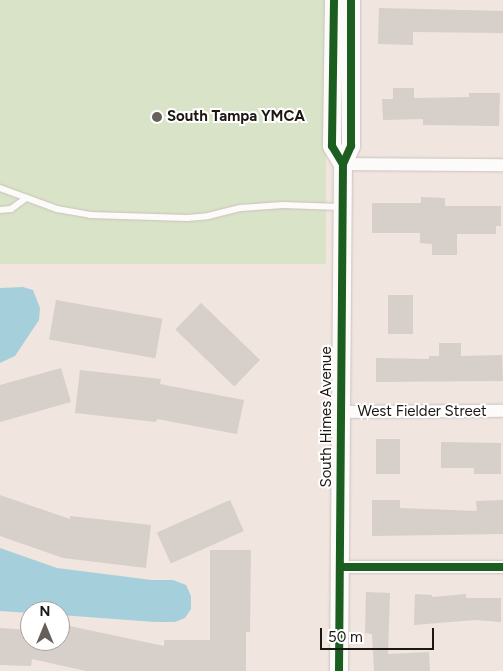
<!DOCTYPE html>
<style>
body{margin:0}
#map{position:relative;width:503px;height:671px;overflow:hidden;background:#f0e5df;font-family:Figtree,sans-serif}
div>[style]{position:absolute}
.green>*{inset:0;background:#d9e3c7;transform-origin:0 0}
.water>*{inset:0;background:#a5d0db}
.building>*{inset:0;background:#d7cfca;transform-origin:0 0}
.roads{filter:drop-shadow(0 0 1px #cac2be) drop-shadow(0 0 1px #cac2be)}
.lane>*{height:6px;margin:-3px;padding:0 3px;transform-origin:3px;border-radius:3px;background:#fdfbfa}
.street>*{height:12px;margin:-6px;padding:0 6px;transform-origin:6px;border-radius:6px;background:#fdfbfa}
.secondary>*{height:18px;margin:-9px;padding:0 9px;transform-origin:9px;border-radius:9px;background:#fdfbfa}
.cycleway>*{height:8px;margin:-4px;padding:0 4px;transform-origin:4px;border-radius:4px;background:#1b5e20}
.dots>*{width:14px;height:14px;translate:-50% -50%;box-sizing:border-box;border:2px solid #fff;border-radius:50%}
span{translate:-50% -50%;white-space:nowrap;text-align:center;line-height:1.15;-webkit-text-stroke:4px #fff;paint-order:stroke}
.poi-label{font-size:15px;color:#1d1713;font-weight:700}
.left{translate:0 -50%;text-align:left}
.street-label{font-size:15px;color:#1d1713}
.north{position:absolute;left:20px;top:601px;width:50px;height:50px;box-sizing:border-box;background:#fff;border:1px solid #a5a2a1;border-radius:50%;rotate:0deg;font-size:14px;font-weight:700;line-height:20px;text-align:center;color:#1d1713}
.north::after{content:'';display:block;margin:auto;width:18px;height:22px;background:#675f5a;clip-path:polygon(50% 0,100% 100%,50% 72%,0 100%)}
.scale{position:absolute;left:320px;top:628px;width:114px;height:22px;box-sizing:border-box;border:2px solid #1d1713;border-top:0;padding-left:6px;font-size:15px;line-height:18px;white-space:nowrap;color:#1d1713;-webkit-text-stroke:4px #fff;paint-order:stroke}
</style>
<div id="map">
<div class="green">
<i style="left:0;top:0;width:326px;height:264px"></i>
</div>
<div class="water">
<i style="clip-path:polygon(23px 287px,33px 290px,40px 308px,39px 320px,15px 356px,0 363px,0 288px)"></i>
<i style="clip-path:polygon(0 548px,57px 568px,152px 580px,173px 580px,186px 585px,191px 596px,191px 609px,185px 618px,175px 622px,155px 622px,60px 615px,60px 611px,30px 611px,30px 613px,0 611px)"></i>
</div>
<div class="building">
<i style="clip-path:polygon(379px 8px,503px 11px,503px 33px,413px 32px,413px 45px,378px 44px)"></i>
<i style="clip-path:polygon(393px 88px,414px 88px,414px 98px,469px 97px,469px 93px,500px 93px,499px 126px,423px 125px,423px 119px,383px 120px,382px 99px,393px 99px)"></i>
<i style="clip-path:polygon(421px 197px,445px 198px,445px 206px,501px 206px,501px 226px,496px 226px,496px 234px,457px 234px,457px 255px,432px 255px,432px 244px,420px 243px,420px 233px,372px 233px,372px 203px,421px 203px)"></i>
<i style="left:388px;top:295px;width:25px;height:39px"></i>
<i style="left:56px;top:300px;width:108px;height:40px;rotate:10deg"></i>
<i style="left:201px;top:303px;width:82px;height:37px;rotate:44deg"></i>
<i style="clip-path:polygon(439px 343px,461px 343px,461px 356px,502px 355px,503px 381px,376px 382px,376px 358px,429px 359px,429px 356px,439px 356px)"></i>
<i style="clip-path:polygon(61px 368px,71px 402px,0 422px,0 385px)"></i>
<i style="clip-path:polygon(80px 370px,161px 379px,160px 384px,244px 400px,237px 434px,157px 419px,156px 422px,75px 413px)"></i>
<i style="left:376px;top:439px;width:24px;height:35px"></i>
<i style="clip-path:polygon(441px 442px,501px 443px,501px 474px,474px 474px,474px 468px,441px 468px)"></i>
<i style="clip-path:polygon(0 495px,70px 519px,70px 516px,151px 525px,146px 568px,63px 558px,0 536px)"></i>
<i style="left:230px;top:500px;width:34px;height:80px;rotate:66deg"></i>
<i style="clip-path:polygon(372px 500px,400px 500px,400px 508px,477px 511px,476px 501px,503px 500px,503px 534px,372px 536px)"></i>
<i style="clip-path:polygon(210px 550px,251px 550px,250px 632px,246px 632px,246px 671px,86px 671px,32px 659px,31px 666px,0 665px,0 628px,30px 630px,30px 641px,60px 641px,60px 624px,164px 646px,164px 640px,210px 640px)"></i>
<i style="clip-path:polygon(366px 592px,390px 593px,388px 654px,429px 652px,430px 671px,374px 671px,372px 634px,365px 633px)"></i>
<i style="clip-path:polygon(415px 594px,432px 595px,432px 597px,466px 594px,466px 598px,501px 598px,501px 622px,475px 620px,414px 625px)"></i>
</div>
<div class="roads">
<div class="lane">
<i style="left:0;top:188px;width:61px;rotate:20.2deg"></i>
<i style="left:57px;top:209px;width:34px;rotate:10deg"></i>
<i style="left:90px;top:215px;width:97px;rotate:1.8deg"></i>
<i style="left:187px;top:218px;width:21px;rotate:-5deg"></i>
<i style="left:208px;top:216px;width:34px;rotate:-14deg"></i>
<i style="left:241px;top:208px;width:42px;rotate:-4.1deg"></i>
<i style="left:283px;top:205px;width:58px;rotate:2deg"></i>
<i style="left:0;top:210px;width:11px;rotate:-5deg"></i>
<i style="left:11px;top:209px;width:19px;rotate:-36deg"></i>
</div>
<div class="street">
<i style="left:343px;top:164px;width:160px;rotate:0.4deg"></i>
<i style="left:341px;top:412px;width:162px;rotate:-0.4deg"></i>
<i style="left:340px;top:567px;width:163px"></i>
</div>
<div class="secondary">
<i style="left:334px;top:0;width:146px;rotate:90.8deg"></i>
<i style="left:332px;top:146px;width:21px;rotate:59deg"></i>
<i style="left:339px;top:671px;width:507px;rotate:-89.55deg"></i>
<i style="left:343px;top:164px;width:20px;rotate:-66deg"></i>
<i style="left:351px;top:146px;width:146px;rotate:-90deg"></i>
</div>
</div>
<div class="cycleway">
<i style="left:334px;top:0;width:146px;rotate:90.8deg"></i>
<i style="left:332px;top:146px;width:21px;rotate:59deg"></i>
<i style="left:340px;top:567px;width:163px"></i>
<i style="left:339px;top:671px;width:507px;rotate:-89.55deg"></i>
<i style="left:343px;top:164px;width:20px;rotate:-66deg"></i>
<i style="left:351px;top:146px;width:146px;rotate:-90deg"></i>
</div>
<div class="dots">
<i style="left:157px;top:117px;background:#675f5a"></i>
</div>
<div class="poi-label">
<span class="left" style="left:167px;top:117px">South Tampa YMCA</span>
</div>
<div class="street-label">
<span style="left:422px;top:412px">West Fielder Street</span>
<span style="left:327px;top:417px;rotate:-90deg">South Himes Avenue</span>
</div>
<div class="north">N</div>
<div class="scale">50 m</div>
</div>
